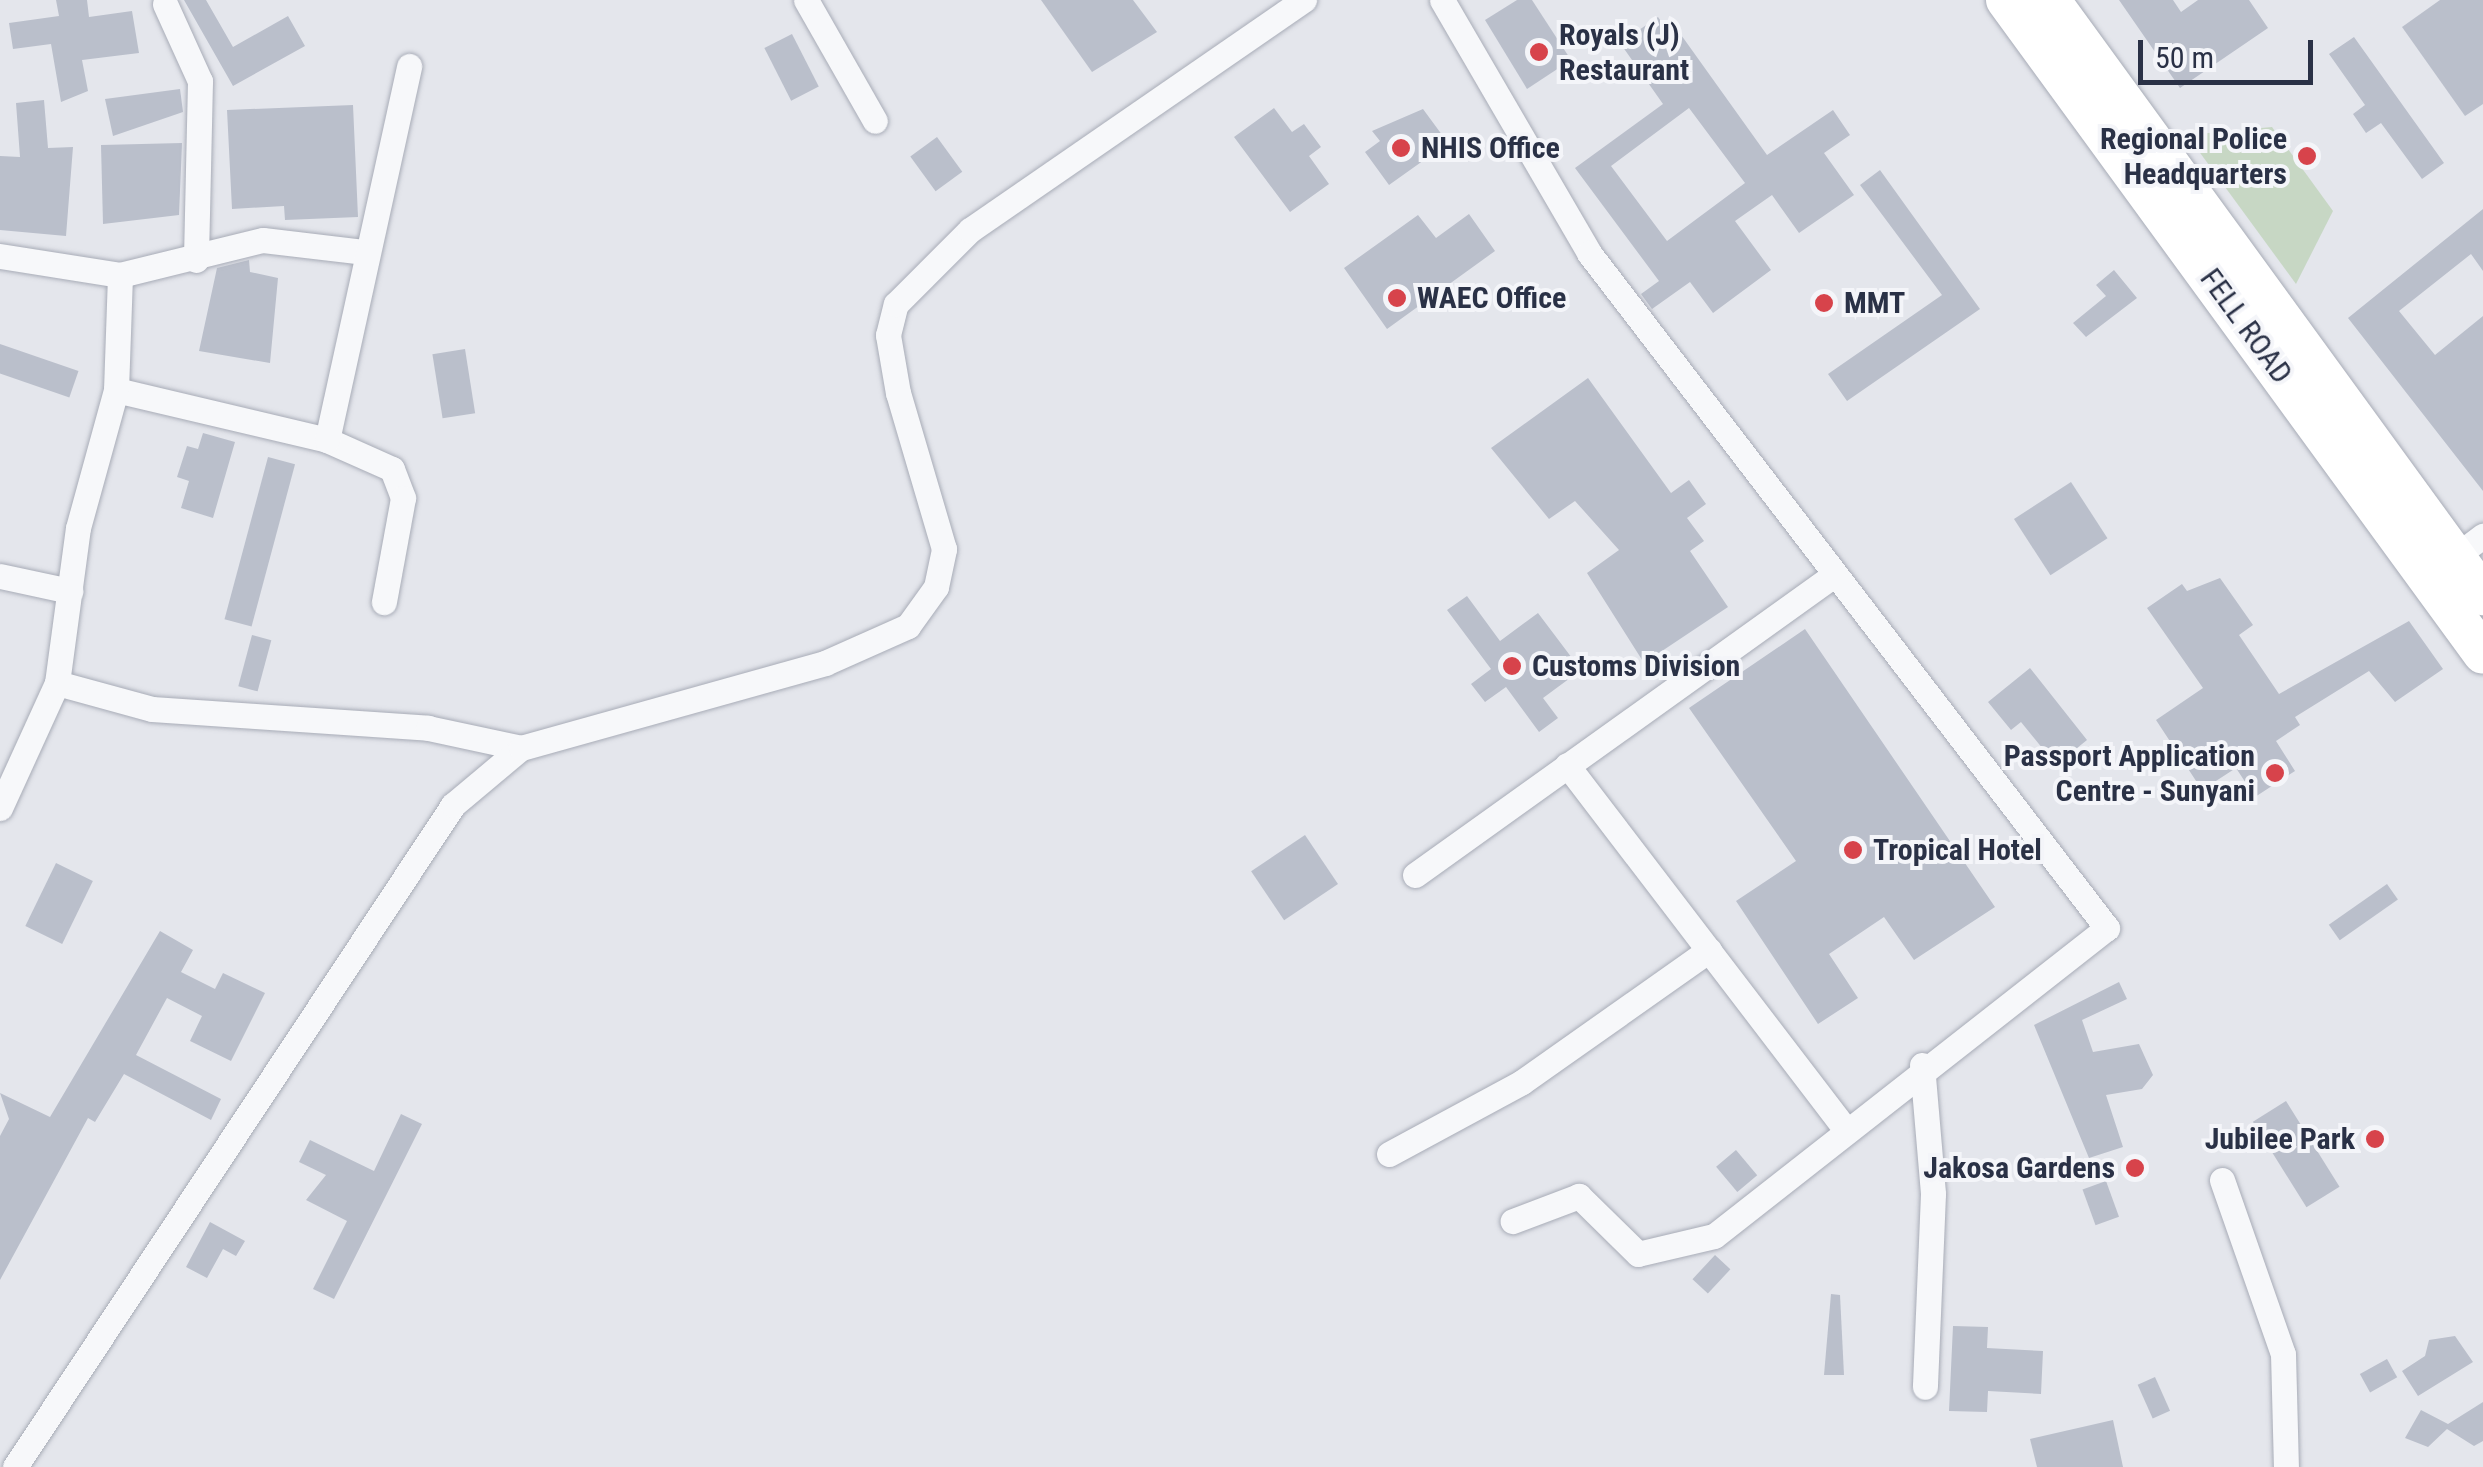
<!DOCTYPE html>
<style>
body{margin:0}
#map{position:relative;width:2483px;height:1467px;overflow:hidden;background:#e4e6ec;font-family:"Roboto Condensed",sans-serif}
div>[style]{position:absolute}
.green>*{inset:0;background:#c7d7c4}
.building>*{inset:0;background:#babfcb;transform-origin:0 0}
.roads{filter:drop-shadow(0 0 2px #a8acb7) drop-shadow(0 0 2px #a8acb7)}
.minor>*{height:25px;margin:-12.5px;padding:0 12.5px;transform-origin:12.5px;border-radius:12.5px;background:#f7f8fa}
.primary>*{height:40px;margin:-20px;padding:0 20px;transform-origin:20px;border-radius:20px;background:#fff}
.dots>*{width:28px;height:28px;translate:-50% -50%;box-sizing:border-box;border:5px solid #f4f5f9;border-radius:50%}
span{translate:-50% -50%;white-space:nowrap;text-align:center;line-height:1.15;-webkit-text-stroke:8px #f4f5f9;paint-order:stroke}
.poi-label{font-size:30px;color:#2a3146;font-weight:700}
.left{translate:0 -50%;text-align:left}
.right{translate:-100% -50%;text-align:right}
.street-label{font-size:30px;color:#2a3146}
.scale{position:absolute;left:2138px;top:40px;width:175px;height:45px;box-sizing:border-box;border:5px solid #2a3146;border-top:0;padding-left:12px;font-size:30px;line-height:35px;white-space:nowrap;color:#2a3146;-webkit-text-stroke:8px #f4f5f9;paint-order:stroke}
</style>
<div id="map">
<div class="green">
<i style="clip-path:polygon(2272px 127px,2333px 211px,2296px 284px,2187px 135px)"></i>
</div>
<div class="building">
<i style="clip-path:polygon(56px 0,87px 0,89px 17px,132px 11px,139px 53px,82px 60px,88px 91px,61px 102px,51px 44px,13px 49px,9px 23px,59px 16px)"></i>
<i style="clip-path:polygon(184px 0,206px 0,233px 47px,288px 16px,305px 46px,233px 86px)"></i>
<i style="clip-path:polygon(1041px 0,1133px 0,1157px 32px,1092px 72px)"></i>
<i style="clip-path:polygon(1517px 0,1532px 0,1571px 60px,1527px 89px,1485px 20px)"></i>
<i style="clip-path:polygon(2119px 0,2173px 0,2181px 12px,2198px 0,2249px 0,2268px 28px,2180px 88px)"></i>
<i style="clip-path:polygon(2440px 0,2483px 0,2483px 104px,2465px 116px,2402px 27px)"></i>
<i style="clip-path:polygon(evenodd,1658px 17px,1667px 30px,1674px 25px,1767px 155px,1833px 110px,1850px 135px,1824px 153px,1854px 195px,1799px 233px,1772px 195px,1735px 221px,1771px 270px,1713px 313px,1690px 282px,1652px 309px,1641px 294px,1659px 281px,1575px 168px,1663px 104px,1620px 43px,1658px 17px,1689px 108px,1745px 183px,1667px 241px,1611px 166px,1689px 108px)"></i>
<i style="left:792px;top:34px;width:59px;height:31px;rotate:63deg"></i>
<i style="clip-path:polygon(2354px 37px,2444px 163px,2422px 179px,2381px 123px,2366px 133px,2353px 114px,2365px 105px,2329px 54px)"></i>
<i style="clip-path:polygon(180px 89px,183px 112px,113px 136px,105px 99px)"></i>
<i style="clip-path:polygon(44px 100px,48px 148px,73px 147px,66px 236px,0 230px,0 156px,20px 157px,16px 103px)"></i>
<i style="clip-path:polygon(353px 105px,358px 217px,285px 220px,284px 206px,232px 209px,227px 110px)"></i>
<i style="clip-path:polygon(1274px 108px,1292px 132px,1304px 124px,1321px 147px,1309px 156px,1329px 184px,1290px 212px,1234px 137px)"></i>
<i style="clip-path:polygon(1423px 109px,1448px 143px,1389px 185px,1365px 152px,1380px 141px,1372px 131px)"></i>
<i style="left:937px;top:137px;width:43px;height:33px;rotate:54deg"></i>
<i style="clip-path:polygon(182px 143px,179px 215px,103px 224px,101px 145px)"></i>
<i style="clip-path:polygon(1880px 170px,1980px 309px,1847px 401px,1828px 374px,1942px 295px,1860px 185px)"></i>
<i style="clip-path:polygon(2483px 209px,2483px 271px,2471px 254px,2399px 311px,2435px 355px,2483px 316px,2483px 491px,2348px 318px)"></i>
<i style="clip-path:polygon(1469px 214px,1495px 251px,1387px 329px,1344px 268px,1418px 215px,1436px 238px)"></i>
<i style="clip-path:polygon(249px 260px,250px 272px,278px 278px,270px 363px,199px 351px,217px 268px)"></i>
<i style="clip-path:polygon(2114px 270px,2137px 298px,2086px 337px,2073px 323px,2106px 296px,2096px 285px)"></i>
<i style="left:0;top:344px;width:83px;height:28px;rotate:19deg"></i>
<i style="left:465px;top:349px;width:65px;height:33px;rotate:81deg"></i>
<i style="clip-path:polygon(1588px 378px,1671px 493px,1689px 480px,1706px 504px,1687px 518px,1704px 541px,1690px 551px,1728px 607px,1644px 663px,1587px 573px,1619px 550px,1575px 501px,1549px 519px,1491px 448px)"></i>
<i style="clip-path:polygon(203px 433px,235px 442px,213px 518px,181px 508px,189px 481px,177px 477px,187px 446px,198px 449px)"></i>
<i style="left:268px;top:457px;width:28px;height:168px;rotate:15deg"></i>
<i style="left:2071px;top:482px;width:67px;height:68px;rotate:57deg"></i>
<i style="clip-path:polygon(2220px 578px,2253px 625px,2239px 635px,2279px 694px,2409px 621px,2443px 669px,2395px 702px,2369px 671px,2295px 717px,2300px 725px,2276px 741px,2295px 771px,2255px 797px,2236px 768px,2202px 790px,2156px 720px,2203px 688px,2147px 608px,2182px 584px,2187px 591px)"></i>
<i style="clip-path:polygon(1467px 596px,1500px 641px,1538px 613px,1581px 670px,1543px 698px,1558px 718px,1539px 732px,1506px 687px,1485px 702px,1471px 684px,1491px 669px,1447px 610px)"></i>
<i style="clip-path:polygon(1805px 629px,1995px 907px,1914px 960px,1884px 917px,1829px 954px,1858px 998px,1818px 1024px,1736px 901px,1796px 861px,1689px 708px)"></i>
<i style="left:252px;top:635px;width:20px;height:53px;rotate:15deg"></i>
<i style="clip-path:polygon(2030px 668px,2087px 740px,2056px 765px,2021px 722px,2011px 730px,1988px 702px)"></i>
<i style="left:1305px;top:835px;width:59px;height:65px;rotate:56deg"></i>
<i style="left:56px;top:863px;width:41px;height:70px;rotate:26deg"></i>
<i style="left:2387px;top:884px;width:19px;height:71px;rotate:55deg"></i>
<i style="clip-path:polygon(160px 931px,193px 950px,181px 972px,215px 989px,223px 973px,265px 993px,231px 1061px,190px 1041px,202px 1016px,167px 998px,136px 1055px,221px 1099px,211px 1120px,124px 1074px,95px 1122px,88px 1118px,0 1280px,0 1136px,9px 1119px,0 1093px,50px 1117px)"></i>
<i style="clip-path:polygon(2119px 982px,2127px 999px,2082px 1020px,2093px 1052px,2139px 1044px,2153px 1075px,2142px 1089px,2106px 1095px,2123px 1147px,2089px 1158px,2034px 1025px)"></i>
<i style="left:2286px;top:1101px;width:101px;height:39px;rotate:58deg"></i>
<i style="clip-path:polygon(401px 1114px,422px 1124px,334px 1299px,313px 1289px,347px 1221px,306px 1200px,326px 1175px,299px 1162px,310px 1140px,374px 1171px)"></i>
<i style="left:1736px;top:1150px;width:33px;height:26px;rotate:50deg"></i>
<i style="left:2106px;top:1181px;width:38px;height:25px;rotate:70deg"></i>
<i style="clip-path:polygon(210px 1222px,245px 1241px,236px 1256px,223px 1249px,207px 1278px,186px 1267px)"></i>
<i style="left:1715px;top:1255px;width:21px;height:33px;rotate:43deg"></i>
<i style="clip-path:polygon(1831px 1294px,1840px 1295px,1844px 1375px,1824px 1375px)"></i>
<i style="clip-path:polygon(1953px 1326px,1988px 1327px,1987px 1348px,2043px 1351px,2041px 1394px,1988px 1391px,1987px 1412px,1949px 1411px)"></i>
<i style="clip-path:polygon(2455px 1336px,2473px 1362px,2418px 1396px,2402px 1371px,2425px 1356px,2429px 1340px)"></i>
<i style="left:2387px;top:1359px;width:21px;height:31px;rotate:61deg"></i>
<i style="left:2155px;top:1377px;width:37px;height:19px;rotate:66deg"></i>
<i style="clip-path:polygon(2483px 1402px,2483px 1441px,2474px 1446px,2447px 1429px,2428px 1447px,2405px 1438px,2421px 1410px,2448px 1424px)"></i>
<i style="clip-path:polygon(2113px 1420px,2123px 1467px,2037px 1467px,2030px 1439px)"></i>
</div>
<div class="roads">
<div class="minor">
<i style="left:806px;top:0;width:139px;rotate:60.3deg"></i>
<i style="left:1442px;top:0;width:293px;rotate:59.8deg"></i>
<i style="left:1589px;top:253px;width:851px;rotate:52.5deg"></i>
<i style="left:2107px;top:928px;width:499px;rotate:141.9deg"></i>
<i style="left:1714px;top:1236px;width:78px;rotate:166.7deg"></i>
<i style="left:1638px;top:1254px;width:83px;rotate:-135.5deg"></i>
<i style="left:1579px;top:1196px;width:71px;rotate:159.3deg"></i>
<i style="left:165px;top:4px;width:85px;rotate:65.6deg"></i>
<i style="left:200px;top:81px;width:179px;rotate:91.3deg"></i>
<i style="left:0;top:256px;width:121px;rotate:9deg"></i>
<i style="left:120px;top:275px;width:147px;rotate:-13.8deg"></i>
<i style="left:263px;top:240px;width:101px;rotate:6.8deg"></i>
<i style="left:116px;top:390px;width:217px;rotate:13.3deg"></i>
<i style="left:327px;top:440px;width:71px;rotate:24deg"></i>
<i style="left:392px;top:469px;width:31px;rotate:69deg"></i>
<i style="left:403px;top:498px;width:106px;rotate:100.4deg"></i>
<i style="left:327px;top:440px;width:383px;rotate:-77.6deg"></i>
<i style="left:2456px;top:556px;width:34px;rotate:-37deg"></i>
<i style="left:0;top:576px;width:72px;rotate:12.1deg"></i>
<i style="left:57px;top:683px;width:98px;rotate:15.3deg"></i>
<i style="left:152px;top:709px;width:277px;rotate:3.9deg"></i>
<i style="left:428px;top:728px;width:95px;rotate:12.1deg"></i>
<i style="left:1567px;top:765px;width:458px;rotate:52.6deg"></i>
<i style="left:0;top:808px;width:137px;rotate:-65.5deg"></i>
<i style="left:57px;top:683px;width:156px;rotate:-82.3deg"></i>
<i style="left:78px;top:528px;width:143px;rotate:-74.6deg"></i>
<i style="left:116px;top:390px;width:115px;rotate:-88deg"></i>
<i style="left:1415px;top:875px;width:515px;rotate:-35.6deg"></i>
<i style="left:1922px;top:1065px;width:129px;rotate:85.1deg"></i>
<i style="left:1933px;top:1194px;width:193px;rotate:92.4deg"></i>
<i style="left:1389px;top:1154px;width:151px;rotate:-28.4deg"></i>
<i style="left:1522px;top:1082px;width:229px;rotate:-35.2deg"></i>
<i style="left:2222px;top:1180px;width:184px;rotate:70.7deg"></i>
<i style="left:2283px;top:1354px;width:113px;rotate:88.5deg"></i>
<i style="left:15px;top:1467px;width:794px;rotate:-56.51deg"></i>
<i style="left:453px;top:805px;width:89px;rotate:-40deg"></i>
<i style="left:521px;top:748px;width:316px;rotate:-15.6deg"></i>
<i style="left:825px;top:663px;width:91px;rotate:-24deg"></i>
<i style="left:908px;top:626px;width:48px;rotate:-54.3deg"></i>
<i style="left:936px;top:587px;width:39px;rotate:-78deg"></i>
<i style="left:944px;top:549px;width:163px;rotate:-106.4deg"></i>
<i style="left:898px;top:393px;width:59px;rotate:-99.8deg"></i>
<i style="left:888px;top:335px;width:32px;rotate:-76deg"></i>
<i style="left:896px;top:304px;width:105px;rotate:-45deg"></i>
<i style="left:970px;top:230px;width:406px;rotate:-34.6deg"></i>
</div>
<div class="primary">
<i style="left:2006px;top:0;width:809px;rotate:53.89deg"></i>
<i style="left:2050px;top:0;width:736px;rotate:53.96deg"></i>
</div>
</div>
<div class="dots">
<i style="left:1539px;top:52px;background:#d7434b"></i>
<i style="left:1401px;top:148px;background:#d7434b"></i>
<i style="left:2307px;top:156px;background:#d7434b"></i>
<i style="left:1397px;top:298px;background:#d7434b"></i>
<i style="left:1824px;top:303px;background:#d7434b"></i>
<i style="left:1512px;top:666px;background:#d7434b"></i>
<i style="left:2275px;top:773px;background:#d7434b"></i>
<i style="left:1853px;top:850px;background:#d7434b"></i>
<i style="left:2375px;top:1139px;background:#d7434b"></i>
<i style="left:2135px;top:1168px;background:#d7434b"></i>
</div>
<div class="poi-label">
<span class="left" style="left:1559px;top:52px">Royals (J)<br>Restaurant</span>
<span class="right" style="left:2287px;top:156px">Regional Police<br>Headquarters</span>
<span class="left" style="left:1421px;top:148px">NHIS Office</span>
<span class="left" style="left:1417px;top:298px">WAEC Office</span>
<span class="left" style="left:1844px;top:303px">MMT</span>
<span class="left" style="left:1532px;top:666px">Customs Division</span>
<span class="right" style="left:2255px;top:773px">Passport Application<br>Centre - Sunyani</span>
<span class="left" style="left:1873px;top:850px">Tropical Hotel</span>
<span class="right" style="left:2355px;top:1139px">Jubilee Park</span>
<span class="right" style="left:2115px;top:1168px">Jakosa Gardens</span>
</div>
<div class="street-label">
<span style="left:2246px;top:326px;rotate:54deg">FELL ROAD</span>
</div>
<div class="scale">50 m</div>
</div>
